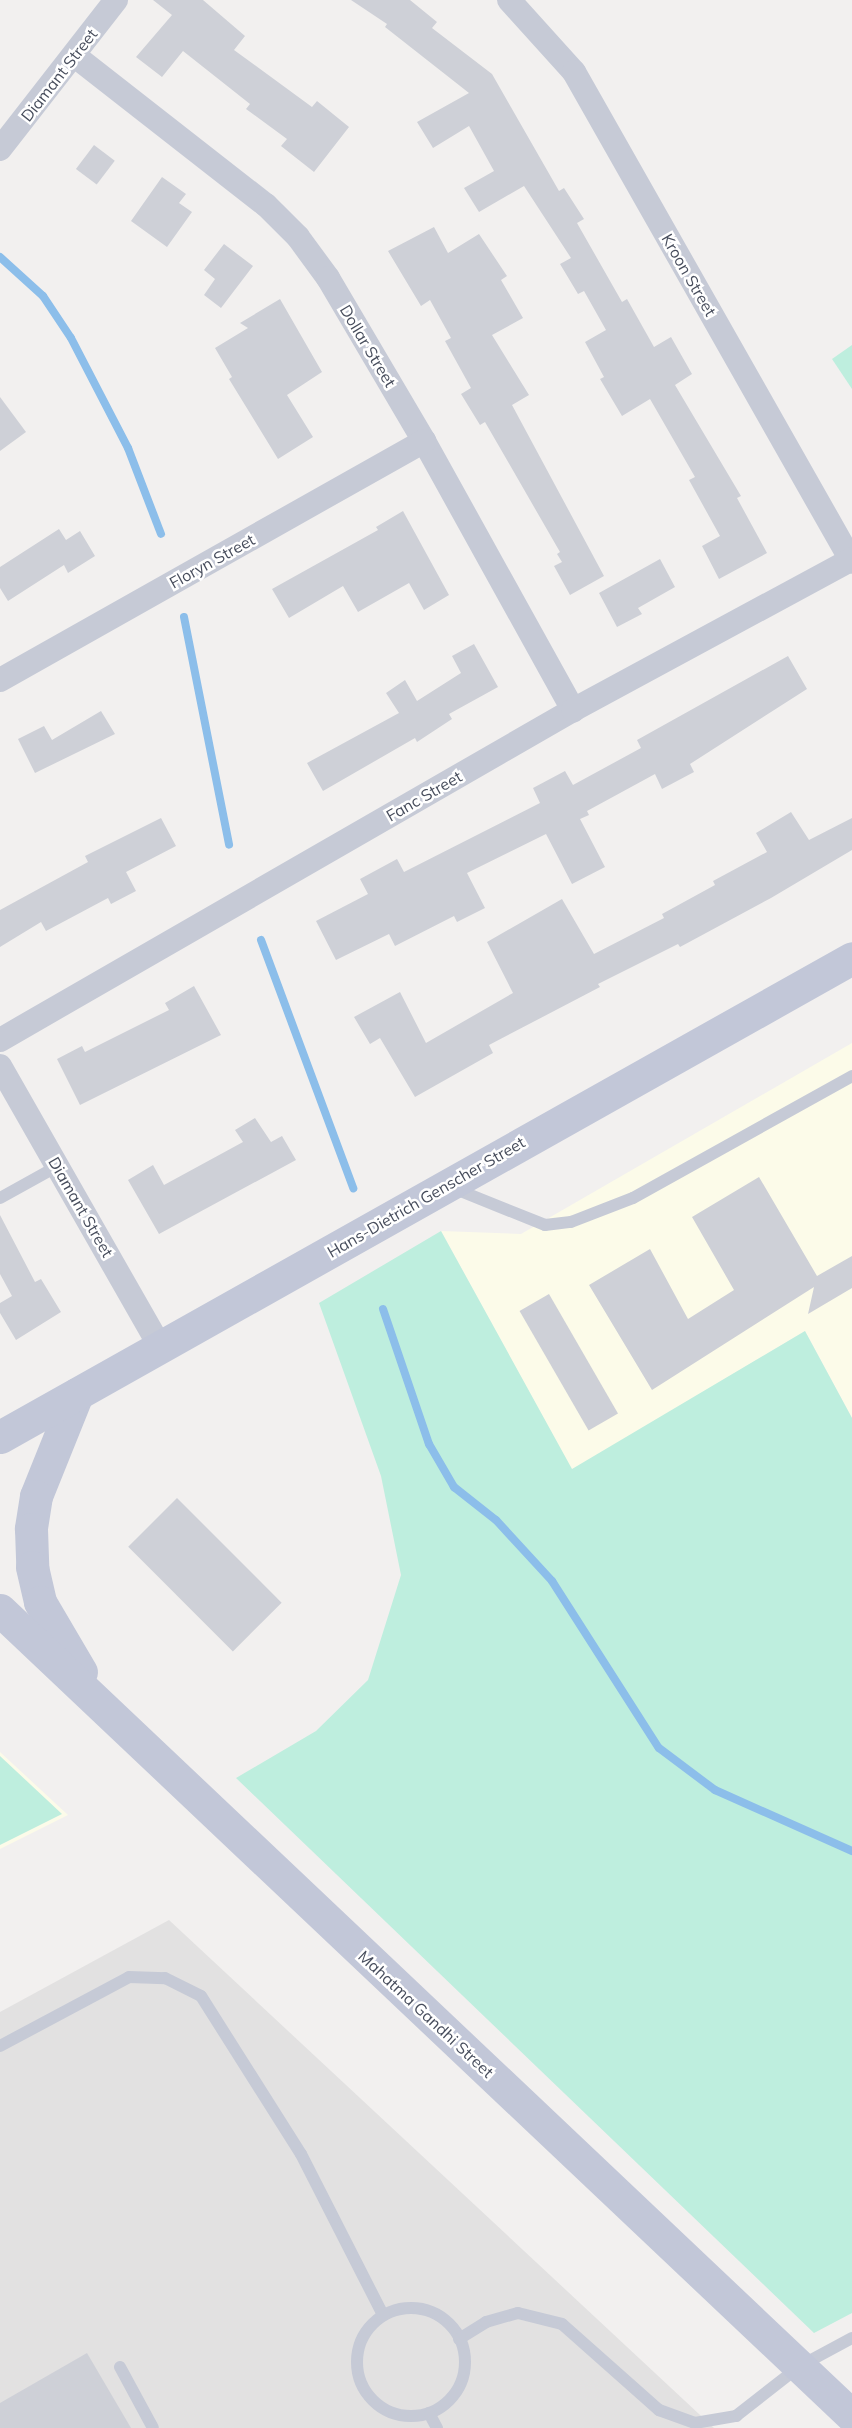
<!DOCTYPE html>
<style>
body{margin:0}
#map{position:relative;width:852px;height:2428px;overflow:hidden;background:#f2f0ef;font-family:Mulish,sans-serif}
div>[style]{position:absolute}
.commercial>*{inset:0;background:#fcfbe9}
.education>*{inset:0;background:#e2e1e1}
.green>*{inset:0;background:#beeede}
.stream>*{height:8px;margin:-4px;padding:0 4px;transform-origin:4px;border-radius:4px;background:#8cbeea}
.building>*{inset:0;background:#ced0d7;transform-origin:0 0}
.lane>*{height:12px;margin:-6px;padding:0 6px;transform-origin:6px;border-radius:6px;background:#c6cad6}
.lane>.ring{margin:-6px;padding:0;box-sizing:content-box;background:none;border:12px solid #c6cad6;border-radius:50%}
.street>*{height:24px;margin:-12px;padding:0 12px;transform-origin:12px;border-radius:12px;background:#c6cad6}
.secondary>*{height:33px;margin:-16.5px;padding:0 16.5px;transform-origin:16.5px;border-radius:16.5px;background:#c2c7d8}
span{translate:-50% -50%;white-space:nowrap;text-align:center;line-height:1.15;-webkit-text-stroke:5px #fff;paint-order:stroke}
.street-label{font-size:16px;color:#474d5c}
</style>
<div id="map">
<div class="commercial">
<i style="clip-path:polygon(852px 1043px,852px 1418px,805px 1331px,572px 1470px,441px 1231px,521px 1234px)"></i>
<i style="clip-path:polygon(0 1752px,68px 1815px,0 1849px)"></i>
</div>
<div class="education">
<i style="clip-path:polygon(169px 1920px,714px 2428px,0 2428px,0 2012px)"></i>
</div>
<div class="green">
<i style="clip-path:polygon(852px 345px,852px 389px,832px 359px)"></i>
<i style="clip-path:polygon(441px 1231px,572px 1469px,805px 1331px,852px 1418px,852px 2313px,814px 2333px,236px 1778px,316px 1731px,368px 1680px,401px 1575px,381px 1476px,319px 1303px)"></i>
<i style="clip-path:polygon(0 1756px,62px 1814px,0 1845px)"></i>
</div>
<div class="stream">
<i style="left:0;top:257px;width:58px;rotate:42.2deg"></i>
<i style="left:43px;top:296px;width:50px;rotate:56.3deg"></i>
<i style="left:71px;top:338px;width:124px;rotate:62.6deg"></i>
<i style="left:128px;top:448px;width:92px;rotate:69deg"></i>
<i style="left:184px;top:617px;width:232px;rotate:78.8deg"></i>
<i style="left:261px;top:940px;width:265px;rotate:69.6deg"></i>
<i style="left:383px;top:1309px;width:143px;rotate:71.2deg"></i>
<i style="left:429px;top:1444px;width:50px;rotate:59.8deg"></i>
<i style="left:454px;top:1487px;width:53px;rotate:38.2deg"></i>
<i style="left:496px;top:1520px;width:83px;rotate:47.4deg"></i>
<i style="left:552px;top:1581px;width:198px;rotate:57.4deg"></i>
<i style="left:659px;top:1748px;width:70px;rotate:36.9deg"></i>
<i style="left:715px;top:1790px;width:150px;rotate:24deg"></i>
</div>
<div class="building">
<i style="clip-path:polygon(153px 0,203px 0,245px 36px,234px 50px,312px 107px,317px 101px,349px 127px,314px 172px,281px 146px,287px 139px,246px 109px,250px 104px,183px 51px,162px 77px,136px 57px,172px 15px)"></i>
<i style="clip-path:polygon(351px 0,410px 0,437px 22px,432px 28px,492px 74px,559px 191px,564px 188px,584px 219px,577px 223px,622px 302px,627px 299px,654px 347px,671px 337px,692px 374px,675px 385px,741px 496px,737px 498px,767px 553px,719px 579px,702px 546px,720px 536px,689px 480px,695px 477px,650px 399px,622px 416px,600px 379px,604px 377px,585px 342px,606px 330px,584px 291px,578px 294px,560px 264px,571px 258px,524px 186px,479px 212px,464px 188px,494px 171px,469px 126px,433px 148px,417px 122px,469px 93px,385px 27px,387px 24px)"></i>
<i style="left:94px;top:145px;width:26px;height:30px;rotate:37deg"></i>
<i style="clip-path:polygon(162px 177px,186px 194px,179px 203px,192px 212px,167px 247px,131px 221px)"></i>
<i style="clip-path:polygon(434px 227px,448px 253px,479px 234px,507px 276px,501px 280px,523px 318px,492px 335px,529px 395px,512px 405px,604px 576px,570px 595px,554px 566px,562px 562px,557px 554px,560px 552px,485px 422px,480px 425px,461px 394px,471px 388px,445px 341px,451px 338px,430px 300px,421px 306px,388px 251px)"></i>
<i style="clip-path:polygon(224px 244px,253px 266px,221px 308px,204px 295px,215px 279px,204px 270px)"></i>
<i style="clip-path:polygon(280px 299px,322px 372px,287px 395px,313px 437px,278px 459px,229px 379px,232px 377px,215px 348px,248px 328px,240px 323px)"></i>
<i style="clip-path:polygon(0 397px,26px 432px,0 451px)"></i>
<i style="clip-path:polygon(403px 511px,449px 595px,424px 610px,409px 583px,358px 612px,343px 586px,289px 618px,272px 589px,378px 530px,376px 527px)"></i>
<i style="clip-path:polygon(59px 529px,66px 540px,80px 531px,95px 556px,68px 573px,64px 565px,8px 601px,0 588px,0 567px)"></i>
<i style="clip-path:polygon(660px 559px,675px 587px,638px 608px,642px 614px,617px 627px,599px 593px)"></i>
<i style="clip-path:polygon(474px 644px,498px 687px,449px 714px,452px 719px,417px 742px,415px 738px,323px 791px,307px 763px,399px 713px,386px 693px,405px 680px,417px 701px,461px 673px,452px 656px)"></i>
<i style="clip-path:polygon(788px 656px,807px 689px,690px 764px,694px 772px,662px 789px,655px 774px,587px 811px,589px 815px,580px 819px,605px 867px,572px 884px,546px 834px,467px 873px,485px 908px,457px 922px,454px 916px,395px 946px,389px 934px,336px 960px,316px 921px,368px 894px,360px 879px,397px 859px,404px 872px,540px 803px,533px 788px,565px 771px,573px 785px,641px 748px,637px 740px)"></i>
<i style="clip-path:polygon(101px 711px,115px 734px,35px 773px,18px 739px,44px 726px,52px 740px)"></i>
<i style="clip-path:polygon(791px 812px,809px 840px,852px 818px,852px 850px,771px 898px,680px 947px,678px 944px,598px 984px,600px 987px,489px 1045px,493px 1053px,415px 1097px,380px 1038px,370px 1044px,354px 1017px,400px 992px,426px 1043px,513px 993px,487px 942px,562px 899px,594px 954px,664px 918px,662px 914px,715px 885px,713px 881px,767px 852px,756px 833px)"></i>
<i style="clip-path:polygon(161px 818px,176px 846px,126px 872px,136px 891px,111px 904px,108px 898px,46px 931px,41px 922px,0 947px,0 910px,88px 862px,85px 856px)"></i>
<i style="clip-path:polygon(194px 986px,221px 1035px,80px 1105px,57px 1059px,82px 1046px,85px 1052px,169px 1010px,165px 1003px)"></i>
<i style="clip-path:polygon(255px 1118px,271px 1142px,282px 1136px,296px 1160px,159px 1234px,128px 1180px,153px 1165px,164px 1185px,243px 1142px,235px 1130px)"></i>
<i style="clip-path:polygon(759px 1177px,817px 1276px,852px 1256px,852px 1288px,808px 1314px,814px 1287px,652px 1390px,589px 1285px,650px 1249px,688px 1319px,734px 1290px,692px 1217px)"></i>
<i style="clip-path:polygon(0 1215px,35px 1282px,41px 1279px,61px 1312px,16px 1340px,0 1313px,0 1303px,12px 1296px,0 1274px)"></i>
<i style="left:549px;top:1294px;width:138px;height:34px;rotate:60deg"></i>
<i style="left:177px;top:1498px;width:148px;height:69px;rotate:45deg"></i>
<i style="clip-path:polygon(87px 2353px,131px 2428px,0 2428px,0 2403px)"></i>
</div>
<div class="lane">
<i style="left:453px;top:1188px;width:99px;rotate:21.9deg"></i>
<i style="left:545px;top:1225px;width:26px;rotate:-7deg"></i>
<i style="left:571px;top:1222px;width:66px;rotate:-21.2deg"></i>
<i style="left:633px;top:1198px;width:251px;rotate:-29.1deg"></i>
<i style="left:0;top:1198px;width:66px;rotate:-28.9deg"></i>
<i style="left:0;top:2046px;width:146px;rotate:-28.1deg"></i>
<i style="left:129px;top:1977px;width:36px;rotate:2deg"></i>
<i style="left:165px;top:1978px;width:40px;rotate:26.6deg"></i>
<i style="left:201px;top:1996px;width:187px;rotate:57.7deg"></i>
<i style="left:301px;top:2154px;width:181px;rotate:63deg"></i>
<i class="ring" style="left:357px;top:2308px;width:96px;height:96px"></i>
<i style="left:459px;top:2339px;width:32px;rotate:-32deg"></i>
<i style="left:486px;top:2322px;width:33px;rotate:-16deg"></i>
<i style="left:518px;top:2313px;width:45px;rotate:14deg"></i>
<i style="left:562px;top:2324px;width:130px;rotate:41.6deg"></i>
<i style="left:659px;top:2410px;width:38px;rotate:20deg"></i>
<i style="left:695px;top:2423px;width:42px;rotate:-9.7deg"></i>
<i style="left:736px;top:2416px;width:81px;rotate:-38deg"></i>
<i style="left:800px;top:2366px;width:59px;rotate:-28.3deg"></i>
<i style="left:120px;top:2367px;width:69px;rotate:61.6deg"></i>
<i style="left:429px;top:2413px;width:17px;rotate:62deg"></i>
</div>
<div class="street">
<i style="left:509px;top:0;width:97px;rotate:47.9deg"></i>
<i style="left:574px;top:72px;width:563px;rotate:60.43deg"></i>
<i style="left:75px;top:56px;width:242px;rotate:38deg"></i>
<i style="left:266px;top:205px;width:45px;rotate:45deg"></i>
<i style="left:298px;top:237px;width:51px;rotate:53.8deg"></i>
<i style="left:328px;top:278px;width:189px;rotate:59.5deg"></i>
<i style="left:424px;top:441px;width:308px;rotate:61deg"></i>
<i style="left:0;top:149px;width:189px;rotate:-52.1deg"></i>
<i style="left:0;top:680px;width:487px;rotate:-29.4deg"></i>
<i style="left:0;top:1040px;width:661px;rotate:-29.94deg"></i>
<i style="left:573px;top:710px;width:317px;rotate:-28.4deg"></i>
<i style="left:0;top:1066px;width:325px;rotate:60.3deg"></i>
</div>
<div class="secondary">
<i style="left:77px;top:1394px;width:110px;rotate:111.9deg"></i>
<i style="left:36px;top:1496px;width:33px;rotate:99deg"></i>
<i style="left:31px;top:1529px;width:38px;rotate:88deg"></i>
<i style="left:32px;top:1567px;width:36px;rotate:77deg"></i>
<i style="left:40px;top:1602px;width:81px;rotate:59.6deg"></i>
<i style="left:0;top:1437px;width:977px;rotate:-29.34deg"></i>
<i style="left:0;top:1610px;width:1173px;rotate:43.41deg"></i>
</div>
<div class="street-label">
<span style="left:59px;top:75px;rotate:-52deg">Diamant Street</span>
<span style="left:689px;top:275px;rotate:60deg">Kroon Street</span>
<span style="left:368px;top:346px;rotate:59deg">Dollar Street</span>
<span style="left:212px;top:561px;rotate:-29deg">Floryn Street</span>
<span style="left:424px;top:796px;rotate:-30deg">Fanc Street</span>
<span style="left:426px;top:1197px;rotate:-30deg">Hans-Dietrich Genscher Street</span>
<span style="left:81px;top:1207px;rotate:60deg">Diamant Street</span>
<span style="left:426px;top:2014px;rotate:43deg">Mahatma Gandhi Street</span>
</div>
</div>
